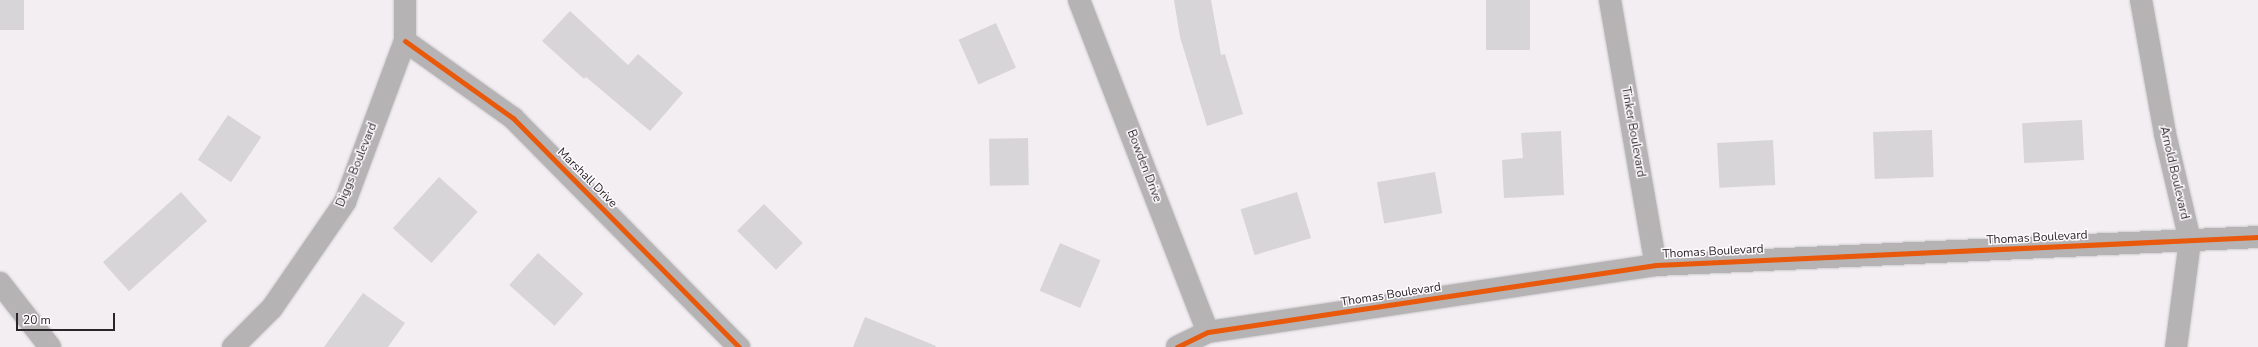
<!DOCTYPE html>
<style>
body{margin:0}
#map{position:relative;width:2258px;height:347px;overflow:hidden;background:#f2eef2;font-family:"Nunito Sans",sans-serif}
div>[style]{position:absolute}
.building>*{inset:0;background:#d8d5d9;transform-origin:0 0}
.roads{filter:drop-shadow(0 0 1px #cdcbcd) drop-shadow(0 0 1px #cdcbcd)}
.minor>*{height:22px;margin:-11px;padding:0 11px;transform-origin:11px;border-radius:11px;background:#b6b3b5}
.cycleway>*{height:5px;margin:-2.5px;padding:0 2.5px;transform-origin:2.5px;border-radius:2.5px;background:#e8590c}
span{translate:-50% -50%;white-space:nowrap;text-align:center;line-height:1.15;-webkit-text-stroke:3px #fffbff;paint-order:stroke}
.street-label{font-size:12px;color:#282628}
.scale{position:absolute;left:16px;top:313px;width:99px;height:18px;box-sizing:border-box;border:2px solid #282628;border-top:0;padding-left:5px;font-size:12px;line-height:14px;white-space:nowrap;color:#282628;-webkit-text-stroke:3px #fffbff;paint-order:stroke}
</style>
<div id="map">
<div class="building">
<i style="left:0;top:0;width:24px;height:30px"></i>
<i style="clip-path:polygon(1174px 0,1211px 0,1221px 55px,1225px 54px,1243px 114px,1207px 126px,1180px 37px)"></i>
<i style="left:1486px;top:0;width:44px;height:50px"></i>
<i style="clip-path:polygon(570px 11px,628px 65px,638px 54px,683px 93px,650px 131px,586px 77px,584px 79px,542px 41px)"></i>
<i style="left:996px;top:23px;width:49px;height:41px;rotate:66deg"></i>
<i style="left:228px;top:115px;width:40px;height:54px;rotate:34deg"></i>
<i style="left:2082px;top:120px;width:40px;height:60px;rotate:87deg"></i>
<i style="left:1932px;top:130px;width:47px;height:59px;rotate:88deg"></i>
<i style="clip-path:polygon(1561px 131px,1564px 195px,1504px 198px,1502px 160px,1523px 158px,1521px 133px)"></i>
<i style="left:1028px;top:138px;width:47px;height:39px;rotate:89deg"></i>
<i style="left:1773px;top:140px;width:45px;height:56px;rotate:87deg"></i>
<i style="left:1435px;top:172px;width:42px;height:59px;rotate:80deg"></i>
<i style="left:439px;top:177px;width:52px;height:69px;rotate:42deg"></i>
<i style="left:181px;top:192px;width:39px;height:105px;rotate:48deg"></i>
<i style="left:1297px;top:192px;width:48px;height:59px;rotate:73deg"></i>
<i style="left:764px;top:204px;width:55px;height:38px;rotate:45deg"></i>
<i style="left:1060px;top:243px;width:44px;height:52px;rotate:23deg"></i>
<i style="left:538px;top:253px;width:61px;height:43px;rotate:42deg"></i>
<i style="clip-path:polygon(363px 293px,405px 323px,388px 347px,324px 347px)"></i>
<i style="clip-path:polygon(865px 317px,936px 346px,935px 347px,853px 347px)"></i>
</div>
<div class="roads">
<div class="minor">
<i style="left:1079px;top:0;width:356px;rotate:68.8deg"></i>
<i style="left:1610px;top:0;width:269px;rotate:80.2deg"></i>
<i style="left:2141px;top:0;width:136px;rotate:79.8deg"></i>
<i style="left:2165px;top:134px;width:110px;rotate:76.8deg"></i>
<i style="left:2190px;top:241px;width:107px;rotate:97.5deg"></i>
<i style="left:405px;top:41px;width:133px;rotate:35.5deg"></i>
<i style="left:513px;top:118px;width:322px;rotate:45.4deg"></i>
<i style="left:0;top:283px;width:81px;rotate:52deg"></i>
<i style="left:233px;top:347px;width:55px;rotate:-45deg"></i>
<i style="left:272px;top:308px;width:129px;rotate:-55.4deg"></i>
<i style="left:345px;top:202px;width:172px;rotate:-69.6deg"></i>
<i style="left:405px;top:41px;width:41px;rotate:-90deg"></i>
<i style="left:1177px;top:347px;width:34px;rotate:-26deg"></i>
<i style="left:1208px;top:332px;width:453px;rotate:-8.5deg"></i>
<i style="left:1656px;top:265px;width:603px;rotate:-2.66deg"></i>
</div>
</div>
<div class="cycleway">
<i style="left:405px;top:41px;width:133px;rotate:35.5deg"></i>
<i style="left:513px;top:118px;width:322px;rotate:45.4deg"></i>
<i style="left:1177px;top:347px;width:34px;rotate:-26deg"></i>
<i style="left:1208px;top:332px;width:453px;rotate:-8.5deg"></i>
<i style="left:1656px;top:265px;width:603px;rotate:-2.66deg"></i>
</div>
<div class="street-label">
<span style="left:1633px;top:132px;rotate:80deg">Tinker Boulevard</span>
<span style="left:357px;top:165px;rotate:-68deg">Diggs Boulevard</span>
<span style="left:1144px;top:166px;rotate:69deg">Bowden Drive</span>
<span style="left:2174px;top:173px;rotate:77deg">Arnold Boulevard</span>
<span style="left:587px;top:178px;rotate:45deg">Marshall Drive</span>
<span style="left:2037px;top:238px;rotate:-3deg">Thomas Boulevard</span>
<span style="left:1713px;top:252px;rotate:-3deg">Thomas Boulevard</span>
<span style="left:1391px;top:295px;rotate:-9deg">Thomas Boulevard</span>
</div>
<div class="scale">20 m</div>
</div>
